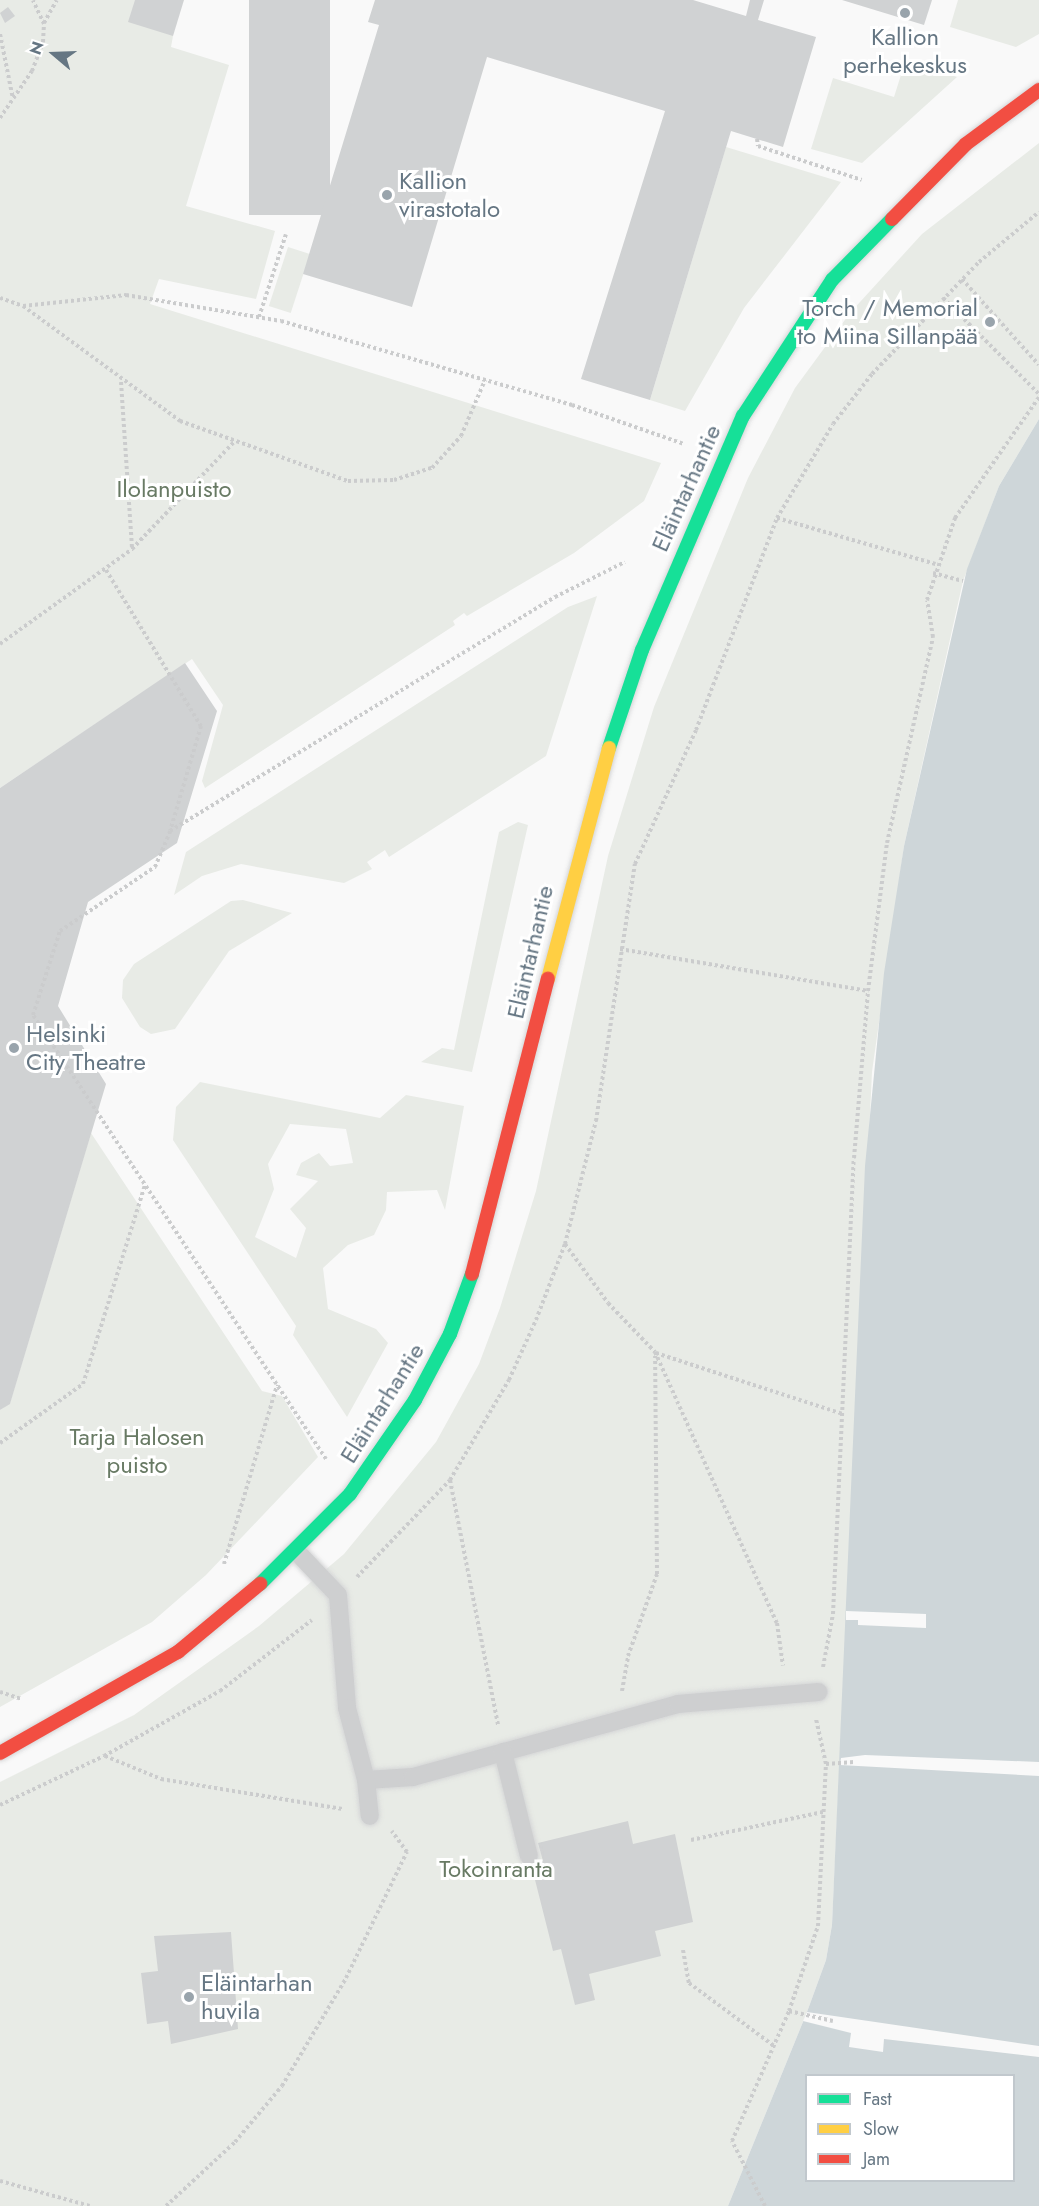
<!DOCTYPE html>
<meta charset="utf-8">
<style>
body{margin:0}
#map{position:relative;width:1039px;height:2206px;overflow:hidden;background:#f9f9f9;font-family:Jost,sans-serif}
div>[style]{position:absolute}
.green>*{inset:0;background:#e8ebe6;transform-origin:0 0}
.water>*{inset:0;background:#ced6d9}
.pier>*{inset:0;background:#f9f9f9}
.building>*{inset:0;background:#d0d2d3;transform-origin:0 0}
.path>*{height:4px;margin-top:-2px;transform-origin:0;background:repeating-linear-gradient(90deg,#cbcccd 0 3px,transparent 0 6px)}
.roads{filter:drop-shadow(0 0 2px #d5d6d7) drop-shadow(0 0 2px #d5d6d7)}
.lane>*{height:18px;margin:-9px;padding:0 9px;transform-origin:9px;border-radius:9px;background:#cecfd0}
.fast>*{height:14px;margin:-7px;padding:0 7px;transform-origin:7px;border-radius:7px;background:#16e098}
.slow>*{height:14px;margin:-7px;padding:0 7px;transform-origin:7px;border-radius:7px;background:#ffcf43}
.jam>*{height:14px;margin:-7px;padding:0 7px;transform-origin:7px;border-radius:7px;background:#f24e42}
.dots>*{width:16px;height:16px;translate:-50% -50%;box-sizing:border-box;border:3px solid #fff;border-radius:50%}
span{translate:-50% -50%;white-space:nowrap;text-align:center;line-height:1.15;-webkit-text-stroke:6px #fff;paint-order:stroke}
.poi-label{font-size:24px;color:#657683}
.left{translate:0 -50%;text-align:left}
.right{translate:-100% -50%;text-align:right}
.street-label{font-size:24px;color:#657683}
.park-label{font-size:24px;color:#687a64}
.legend{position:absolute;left:805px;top:2074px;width:210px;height:108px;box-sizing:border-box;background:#fff;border:2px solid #c1c8cd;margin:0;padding:8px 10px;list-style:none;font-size:18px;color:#657683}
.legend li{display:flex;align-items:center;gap:12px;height:30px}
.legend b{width:30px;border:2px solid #c1c8cd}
.north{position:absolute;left:24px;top:24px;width:60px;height:60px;-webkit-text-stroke:4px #fff;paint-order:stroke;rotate:289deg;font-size:16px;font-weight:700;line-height:24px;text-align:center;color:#657683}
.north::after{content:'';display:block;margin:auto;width:21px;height:27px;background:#657683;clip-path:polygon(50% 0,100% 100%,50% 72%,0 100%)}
</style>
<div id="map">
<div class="green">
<i style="clip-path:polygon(0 0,135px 0,173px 36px,171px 47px,229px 65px,186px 206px,275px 231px,256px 299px,159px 279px,150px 304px,661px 463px,644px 501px,574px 553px,467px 616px,464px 613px,453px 621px,455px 625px,205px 788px,202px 781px,223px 705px,192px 659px,0 788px)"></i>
<i style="clip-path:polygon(958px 0,1039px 0,1039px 34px,1016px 47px,950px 27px)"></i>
<i style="clip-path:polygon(906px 59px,957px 77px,862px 163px,811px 149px,833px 78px,894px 97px)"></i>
<i style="clip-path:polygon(1039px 143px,1039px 419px,999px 486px,963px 581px,904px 846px,872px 1072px,832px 1925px,826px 1960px,807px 2012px,728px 2206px,0 2206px,0 1782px,134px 1715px,259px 1626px,344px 1554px,436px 1442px,479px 1364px,500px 1308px,536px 1191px,608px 856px,654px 707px,748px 478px,795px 388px,850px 313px,922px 234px)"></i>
<i style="clip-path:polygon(726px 147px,841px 182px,744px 308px,685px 411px,650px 400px)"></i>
<i style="left:288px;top:247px;width:23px;height:62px;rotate:18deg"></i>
<i style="clip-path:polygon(597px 596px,546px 756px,389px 857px,385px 850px,367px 862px,372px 869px,344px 883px,241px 864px,202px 876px,174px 895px,186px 852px,568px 607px)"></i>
<i style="clip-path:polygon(518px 822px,528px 825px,472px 1072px,421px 1062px,442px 1048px,454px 1050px,499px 832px)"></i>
<i style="clip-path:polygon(243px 900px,292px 913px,229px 951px,175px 1029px,151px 1034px,140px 1027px,122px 998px,123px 980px,134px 964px,231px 901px)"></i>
<i style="clip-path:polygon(evenodd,200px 1082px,380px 1118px,406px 1095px,464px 1106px,445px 1210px,437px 1190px,387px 1192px,386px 1210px,374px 1235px,348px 1245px,323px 1268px,328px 1309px,376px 1329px,388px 1343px,347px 1417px,293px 1335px,296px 1326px,173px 1140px,176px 1107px,200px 1082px,290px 1124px,346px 1129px,353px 1163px,330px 1166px,319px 1153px,301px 1163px,296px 1175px,318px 1181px,290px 1209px,306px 1228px,296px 1258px,255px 1237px,274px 1189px,268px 1164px,290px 1124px)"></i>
<i style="clip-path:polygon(91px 1133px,262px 1391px,282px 1396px,318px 1457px,206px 1575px,152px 1622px,0 1707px,0 1410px,10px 1403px)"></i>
</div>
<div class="water">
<i style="clip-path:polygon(evenodd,1039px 419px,1039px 2206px,728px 2206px,807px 2012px,826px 1960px,832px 1925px,865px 1166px,884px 973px,904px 846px,967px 569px,999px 486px,1039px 419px,806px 2076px,1014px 2076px,1014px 2180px,806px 2180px,806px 2076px)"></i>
</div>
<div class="pier">
<i style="clip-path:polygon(846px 1611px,926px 1614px,926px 1628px,858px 1625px,858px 1620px,846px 1620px)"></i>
<i style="clip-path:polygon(865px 1755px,1039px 1762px,1039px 1776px,840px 1765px,841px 1758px)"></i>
<i style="clip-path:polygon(807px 2012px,1039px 2046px,1039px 2057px,884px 2039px,883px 2052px,849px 2047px,851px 2033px,803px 2021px)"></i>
</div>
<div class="building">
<i style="clip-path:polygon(135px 0,184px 0,173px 36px,128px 22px)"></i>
<i style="left:249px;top:0;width:81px;height:215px"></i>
<i style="clip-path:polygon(375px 0,693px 0,746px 16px,750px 0,764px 0,758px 20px,816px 37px,783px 147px,731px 131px,650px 400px,581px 379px,665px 111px,487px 57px,412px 307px,303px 274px,379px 25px,368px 22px)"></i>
<i style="clip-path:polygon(842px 0,932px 0,924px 25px)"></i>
<i style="clip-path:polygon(8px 7px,15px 16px,5px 23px,0 13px)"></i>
<i style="clip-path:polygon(185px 663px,217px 711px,177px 843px,88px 902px,58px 1006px,106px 1084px,10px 1404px,0 1410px,0 788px)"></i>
<i style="clip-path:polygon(628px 1821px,633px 1844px,675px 1834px,693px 1922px,655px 1931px,661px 1956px,589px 1974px,595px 2000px,575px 2005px,561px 1949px,553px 1951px,531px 1864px,543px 1861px,538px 1843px)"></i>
<i style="clip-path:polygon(231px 1932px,238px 2029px,171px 2044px,168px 2021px,147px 2024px,141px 1973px,158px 1971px,154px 1936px)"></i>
</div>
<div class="path">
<i style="left:44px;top:23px;width:26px;rotate:-61deg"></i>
<i style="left:0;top:34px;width:66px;rotate:78.7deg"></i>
<i style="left:0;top:118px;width:57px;rotate:-55.8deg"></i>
<i style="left:32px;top:71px;width:31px;rotate:-69deg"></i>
<i style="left:43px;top:42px;width:18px;rotate:-87deg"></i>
<i style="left:44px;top:24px;width:26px;rotate:-115deg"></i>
<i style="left:757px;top:139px;width:7px;rotate:82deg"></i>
<i style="left:758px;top:146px;width:109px;rotate:18.1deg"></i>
<i style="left:962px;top:279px;width:115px;rotate:48.2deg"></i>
<i style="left:0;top:298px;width:24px;rotate:19deg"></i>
<i style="left:23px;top:306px;width:195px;rotate:36.2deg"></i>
<i style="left:180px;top:421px;width:178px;rotate:19.7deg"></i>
<i style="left:348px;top:481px;width:46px;rotate:-1.2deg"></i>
<i style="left:394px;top:480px;width:40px;rotate:-18deg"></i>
<i style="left:432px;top:468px;width:43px;rotate:-47.8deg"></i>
<i style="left:461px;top:436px;width:61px;rotate:-66.8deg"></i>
<i style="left:943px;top:298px;width:136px;rotate:45deg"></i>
<i style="left:23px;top:306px;width:104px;rotate:-6.1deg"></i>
<i style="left:126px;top:295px;width:157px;rotate:9.5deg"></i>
<i style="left:281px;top:321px;width:303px;rotate:16.1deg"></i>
<i style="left:572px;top:405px;width:119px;rotate:19.2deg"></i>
<i style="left:259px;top:317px;width:87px;rotate:-72deg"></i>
<i style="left:121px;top:382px;width:166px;rotate:86.2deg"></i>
<i style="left:777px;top:518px;width:165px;rotate:16.2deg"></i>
<i style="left:106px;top:570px;width:183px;rotate:58.7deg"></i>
<i style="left:201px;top:726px;width:109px;rotate:106.4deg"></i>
<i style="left:933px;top:573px;width:31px;rotate:15deg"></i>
<i style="left:0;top:644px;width:163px;rotate:-35.7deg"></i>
<i style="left:132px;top:549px;width:148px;rotate:-46.4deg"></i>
<i style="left:620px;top:949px;width:252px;rotate:9.6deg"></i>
<i style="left:565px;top:1244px;width:73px;rotate:53.9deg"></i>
<i style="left:608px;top:1303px;width:68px;rotate:46.2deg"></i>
<i style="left:655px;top:1352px;width:297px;rotate:65.8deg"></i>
<i style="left:777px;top:1623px;width:43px;rotate:82.1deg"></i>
<i style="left:656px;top:1353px;width:197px;rotate:18.1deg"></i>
<i style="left:0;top:1443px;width:102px;rotate:-35.4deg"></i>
<i style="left:83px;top:1384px;width:208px;rotate:-72.7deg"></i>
<i style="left:326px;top:1459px;width:532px;rotate:-123.42deg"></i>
<i style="left:33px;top:1015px;width:88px;rotate:-72.2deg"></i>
<i style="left:60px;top:931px;width:115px;rotate:-34deg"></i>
<i style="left:155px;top:867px;width:39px;rotate:-67deg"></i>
<i style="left:170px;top:831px;width:451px;rotate:-31.3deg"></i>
<i style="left:555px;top:597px;width:78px;rotate:-26.6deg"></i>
<i style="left:450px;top:1480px;width:250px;rotate:78.9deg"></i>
<i style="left:224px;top:1564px;width:187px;rotate:-73.5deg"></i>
<i style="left:357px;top:1577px;width:134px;rotate:-46.2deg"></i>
<i style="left:450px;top:1480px;width:116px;rotate:-59.5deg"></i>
<i style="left:509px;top:1380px;width:66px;rotate:-65.8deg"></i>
<i style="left:536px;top:1320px;width:81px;rotate:-69.1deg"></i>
<i style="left:565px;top:1244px;width:127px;rotate:-75.9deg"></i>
<i style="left:596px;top:1121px;width:260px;rotate:-81.4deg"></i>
<i style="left:635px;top:864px;width:147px;rotate:-65.5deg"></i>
<i style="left:696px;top:730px;width:227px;rotate:-69.1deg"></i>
<i style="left:777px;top:518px;width:109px;rotate:-59.2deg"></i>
<i style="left:833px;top:424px;width:63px;rotate:-52deg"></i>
<i style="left:872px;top:374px;width:155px;rotate:-46.3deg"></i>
<i style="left:979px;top:262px;width:78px;rotate:-39.8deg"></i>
<i style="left:823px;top:1667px;width:54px;rotate:-79.3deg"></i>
<i style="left:833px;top:1614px;width:456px;rotate:-87.4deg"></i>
<i style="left:854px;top:1158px;width:168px;rotate:-85.2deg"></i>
<i style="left:868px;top:991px;width:149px;rotate:-82.7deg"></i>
<i style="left:887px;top:843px;width:211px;rotate:-77.4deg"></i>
<i style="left:933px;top:637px;width:37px;rotate:-99deg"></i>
<i style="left:927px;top:600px;width:87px;rotate:-71.1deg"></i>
<i style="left:955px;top:518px;width:147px;rotate:-55.2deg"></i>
<i style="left:622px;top:1691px;width:36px;rotate:-80deg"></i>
<i style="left:628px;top:1656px;width:87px;rotate:-70.5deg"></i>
<i style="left:657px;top:1574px;width:218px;rotate:-90.5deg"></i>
<i style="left:0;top:1692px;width:23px;rotate:18deg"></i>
<i style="left:105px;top:1756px;width:61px;rotate:22.3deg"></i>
<i style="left:161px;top:1779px;width:184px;rotate:9.4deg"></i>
<i style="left:826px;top:1764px;width:28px;rotate:-4deg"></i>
<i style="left:0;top:1805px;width:115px;rotate:-25.2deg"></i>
<i style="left:104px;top:1756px;width:133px;rotate:-29.3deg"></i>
<i style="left:220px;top:1691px;width:116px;rotate:-37.7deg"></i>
<i style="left:691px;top:1840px;width:135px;rotate:-12deg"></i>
<i style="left:683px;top:1950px;width:34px;rotate:80deg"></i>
<i style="left:689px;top:1983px;width:106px;rotate:36.5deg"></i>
<i style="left:789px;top:2011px;width:45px;rotate:12.8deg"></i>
<i style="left:0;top:2181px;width:93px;rotate:15.5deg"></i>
<i style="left:166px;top:2206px;width:94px;rotate:-42.8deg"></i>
<i style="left:235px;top:2142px;width:73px;rotate:-50deg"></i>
<i style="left:282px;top:2086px;width:126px;rotate:-59.3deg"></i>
<i style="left:346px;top:1978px;width:140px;rotate:-64.2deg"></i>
<i style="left:407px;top:1852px;width:26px;rotate:-126deg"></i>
<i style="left:765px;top:2206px;width:73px;rotate:-116.9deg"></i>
<i style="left:732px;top:2141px;width:142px;rotate:-66.3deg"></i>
<i style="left:789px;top:2011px;width:90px;rotate:-71.2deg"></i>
<i style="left:818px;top:1926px;width:162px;rotate:-87.2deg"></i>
<i style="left:826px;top:1764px;width:46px;rotate:-102.5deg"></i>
</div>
<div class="roads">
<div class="lane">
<i style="left:297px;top:1552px;width:59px;rotate:46.4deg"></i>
<i style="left:338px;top:1595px;width:113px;rotate:85.4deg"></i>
<i style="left:347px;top:1708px;width:74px;rotate:75.2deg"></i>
<i style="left:366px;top:1780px;width:47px;rotate:-3.7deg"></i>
<i style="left:413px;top:1777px;width:275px;rotate:-15.4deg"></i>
<i style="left:678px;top:1704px;width:141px;rotate:-4.9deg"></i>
<i style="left:503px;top:1752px;width:107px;rotate:76deg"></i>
<i style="left:366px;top:1780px;width:36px;rotate:84deg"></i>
</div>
<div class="fast">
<i style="left:609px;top:748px;width:103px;rotate:-71.4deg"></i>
<i style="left:642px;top:650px;width:255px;rotate:-66.7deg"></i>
<i style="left:743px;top:416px;width:163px;rotate:-56.8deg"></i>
<i style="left:832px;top:280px;width:86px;rotate:-45.5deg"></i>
<i style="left:260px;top:1584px;width:127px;rotate:-45deg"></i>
<i style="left:350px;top:1494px;width:114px;rotate:-55.3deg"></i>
<i style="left:415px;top:1400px;width:75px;rotate:-62.1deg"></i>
<i style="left:450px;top:1334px;width:64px;rotate:-69.9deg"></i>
</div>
<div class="slow">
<i style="left:548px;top:979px;width:239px;rotate:-75.2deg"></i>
</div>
<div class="jam">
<i style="left:892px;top:219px;width:105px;rotate:-45.4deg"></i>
<i style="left:966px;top:144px;width:91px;rotate:-36.5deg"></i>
<i style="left:472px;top:1274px;width:305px;rotate:-75.6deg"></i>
<i style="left:0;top:1753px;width:205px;rotate:-29.6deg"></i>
<i style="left:178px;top:1652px;width:107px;rotate:-39.7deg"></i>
</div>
</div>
<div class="dots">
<i style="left:905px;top:13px;background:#99a4ac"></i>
<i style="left:387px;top:195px;background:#99a4ac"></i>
<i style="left:990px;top:322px;background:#99a4ac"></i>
<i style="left:14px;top:1048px;background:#99a4ac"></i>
<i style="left:189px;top:1997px;background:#99a4ac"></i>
</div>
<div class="poi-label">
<span style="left:905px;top:51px">Kallion<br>perhekeskus</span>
<span class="left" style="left:399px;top:195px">Kallion<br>virastotalo</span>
<span class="right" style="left:978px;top:322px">Torch / Memorial<br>to Miina Sillanpää</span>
<span class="left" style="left:26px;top:1048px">Helsinki<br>City Theatre</span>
<span class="left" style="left:201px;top:1997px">Eläintarhan<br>huvila</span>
</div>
<div class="street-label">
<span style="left:686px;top:488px;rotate:-66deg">Eläintarhantie</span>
<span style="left:530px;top:952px;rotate:-77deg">Eläintarhantie</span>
<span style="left:382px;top:1403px;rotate:-58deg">Eläintarhantie</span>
</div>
<div class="park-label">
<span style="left:174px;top:489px">Ilolanpuisto</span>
<span style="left:137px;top:1451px">Tarja Halosen<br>puisto</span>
<span style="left:496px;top:1869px">Tokoinranta</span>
</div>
<ul class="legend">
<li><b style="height:8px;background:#16e098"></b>Fast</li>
<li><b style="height:8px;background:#ffcf43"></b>Slow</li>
<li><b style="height:8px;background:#f24e42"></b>Jam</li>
</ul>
<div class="north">N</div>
</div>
